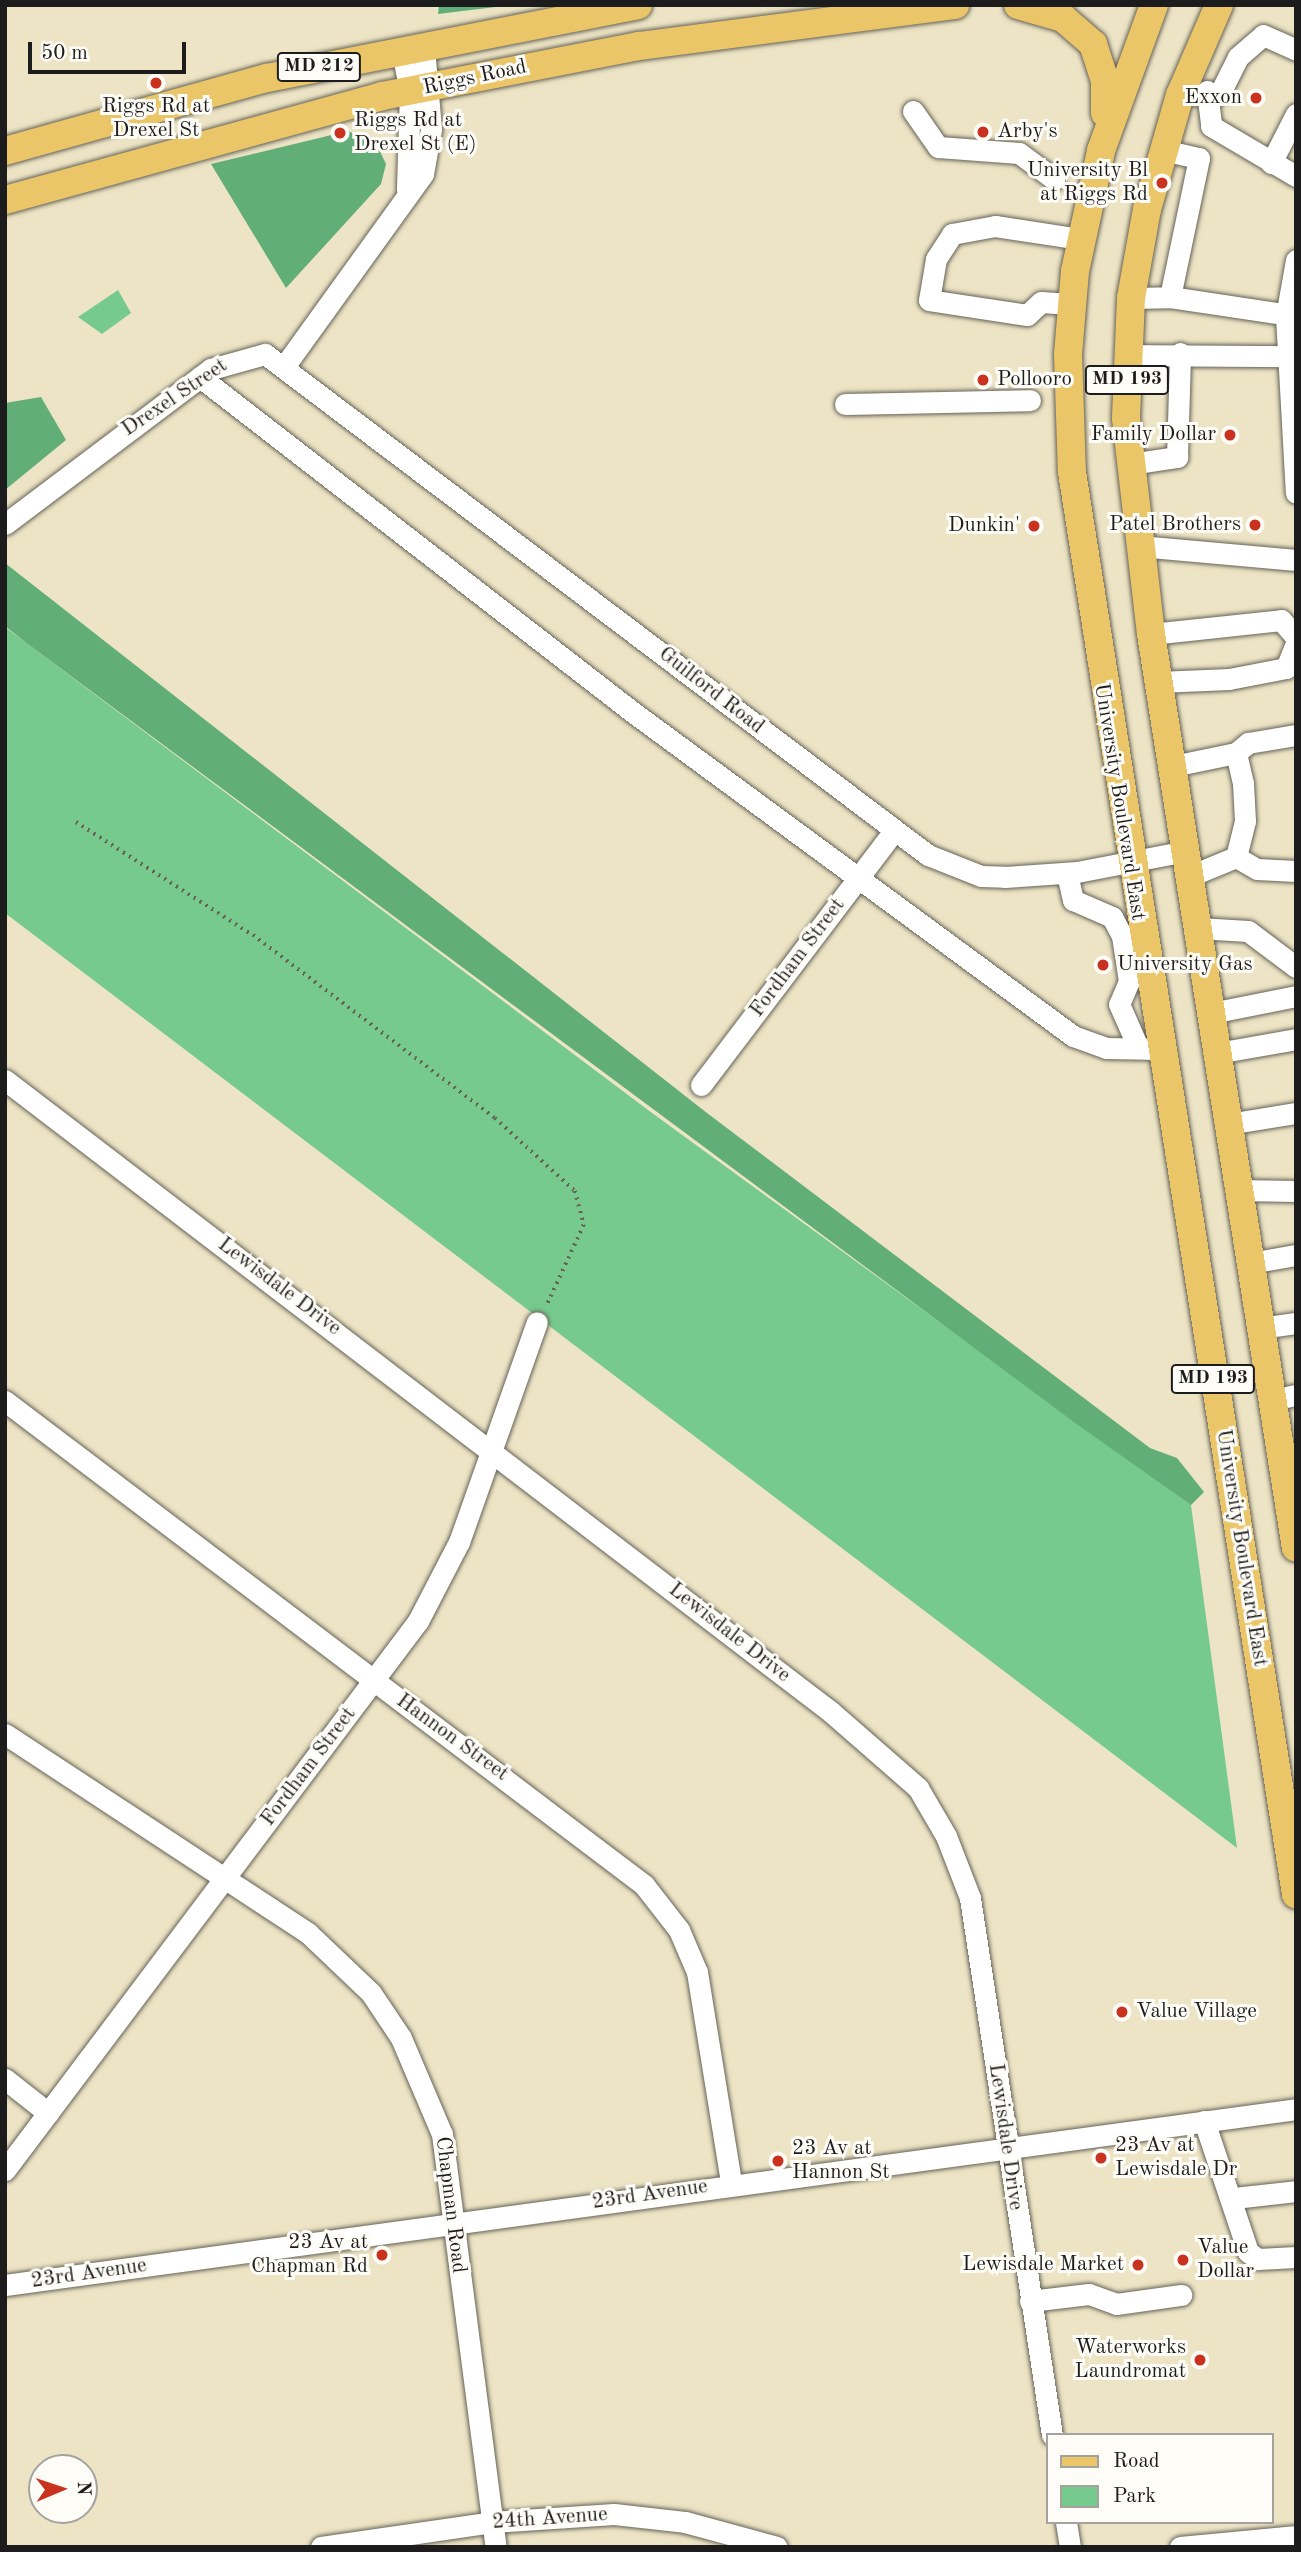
<!DOCTYPE html>
<style>
body{margin:0}
#map{position:relative;width:1301px;height:2552px;overflow:hidden;background:#ede4c5;font-family:"Old Standard TT",serif}
div>[style]{position:absolute}
.green>*{inset:0;background:#77ca8d}
.forest>*{inset:0;background:#61ae78}
.path>*{height:3.5px;margin-top:-1.75px;transform-origin:0;background:repeating-linear-gradient(90deg,#656257 0 2px,transparent 0 7px)}
.roads{filter:drop-shadow(0 0 2px #656257) drop-shadow(0 0 2px #656257)}
.minor>*{height:21px;margin:-10.5px;padding:0 10.5px;transform-origin:10.5px;border-radius:10.5px;background:#fff}
.major>*{height:28px;margin:-14px;padding:0 14px;transform-origin:14px;border-radius:14px;background:#ebc669}
.dots>*{width:19px;height:19px;translate:-50% -50%;box-sizing:border-box;border:4px solid #fdfcf7;border-radius:50%}
span{translate:-50% -50%;white-space:nowrap;text-align:center;line-height:1.15;-webkit-text-stroke:6px #fdfcf7;paint-order:stroke}
.shield-label span{padding:2px 5px;background:#fdfcf7;border:2px solid;border-radius:5px;-webkit-text-stroke-width:0}
.shield-label{font-size:19px;color:#1c1c1c;font-weight:700}
.street-label{font-size:21px;color:#1c1c1c}
.poi-label{font-size:21px;color:#1c1c1c}
.right{translate:-100% -50%;text-align:right}
.left{translate:0 -50%;text-align:left}
.frame{position:absolute;inset:0;border:7px solid #1c1c1c;pointer-events:none}
.legend{position:absolute;left:1046px;top:2433px;width:228px;height:91px;box-sizing:border-box;background:#fdfcf7;border:2px solid #a3a29f;margin:0;padding:9px 12px;list-style:none;font-size:21px;color:#1c1c1c}
.legend li{display:flex;align-items:center;gap:14px;height:35px}
.legend b{width:35px;border:2px solid #a3a29f}
.north{position:absolute;left:28px;top:2454px;width:70px;height:70px;box-sizing:border-box;background:#fdfcf7;border:2px solid #a3a29f;border-radius:50%;rotate:88deg;font-size:19px;font-weight:700;line-height:28px;text-align:center;color:#1c1c1c}
.north::after{content:'';display:block;margin:auto;width:24px;height:32px;background:#c8321e;clip-path:polygon(50% 0,100% 100%,50% 72%,0 100%)}
.scale{position:absolute;left:28px;top:42px;width:158px;height:32px;box-sizing:border-box;border:4px solid #1c1c1c;border-top:0;padding-left:9px;font-size:21px;line-height:24px;white-space:nowrap;color:#1c1c1c;-webkit-text-stroke:5px #fdfcf7;paint-order:stroke}
</style>
<div id="map">
<div class="green">
<i style="clip-path:polygon(118px 290px,131px 313px,102px 334px,78px 317px)"></i>
<i style="clip-path:polygon(5px 627px,648px 1110px,1191px 1505px,1237px 1848px,5px 913px)"></i>
</div>
<div class="forest">
<i style="clip-path:polygon(439px 5px,512px 5px,438px 14px)"></i>
<i style="clip-path:polygon(348px 131px,376px 143px,386px 164px,381px 184px,286px 288px,211px 164px)"></i>
<i style="clip-path:polygon(41px 397px,66px 440px,5px 490px,5px 403px)"></i>
<i style="clip-path:polygon(5px 563px,707px 1113px,1150px 1448px,1177px 1458px,1204px 1492px,1191px 1505px,1078px 1425px,25px 642px,5px 626px)"></i>
</div>
<div class="path">
<i style="left:76px;top:822px;width:210px;rotate:32.6deg"></i>
<i style="left:253px;top:935px;width:303px;rotate:37.1deg"></i>
<i style="left:495px;top:1118px;width:108px;rotate:42.4deg"></i>
<i style="left:575px;top:1191px;width:35px;rotate:75deg"></i>
<i style="left:584px;top:1225px;width:88px;rotate:114.8deg"></i>
</div>
<div class="roads">
<div class="minor">
<i style="left:402px;top:51px;width:42px;rotate:79deg"></i>
<i style="left:410px;top:92px;width:98px;rotate:91.8deg"></i>
<i style="left:1207px;top:91px;width:35px;rotate:83deg"></i>
<i style="left:1211px;top:126px;width:99px;rotate:30.5deg"></i>
<i style="left:1180px;top:95px;width:40px;rotate:-2.9deg"></i>
<i style="left:1220px;top:93px;width:40px;rotate:-63.4deg"></i>
<i style="left:1238px;top:57px;width:33px;rotate:-41deg"></i>
<i style="left:1263px;top:35px;width:36px;rotate:24deg"></i>
<i style="left:913px;top:111px;width:44px;rotate:55.2deg"></i>
<i style="left:938px;top:147px;width:81px;rotate:4.2deg"></i>
<i style="left:1019px;top:153px;width:44px;rotate:36.6deg"></i>
<i style="left:1163px;top:150px;width:37px;rotate:13deg"></i>
<i style="left:1199px;top:158px;width:142px;rotate:101.8deg"></i>
<i style="left:1271px;top:163px;width:55px;rotate:-63deg"></i>
<i style="left:1296px;top:260px;width:57px;rotate:100.1deg"></i>
<i style="left:1286px;top:316px;width:177px;rotate:86.8deg"></i>
<i style="left:1131px;top:298px;width:39px;rotate:-1deg"></i>
<i style="left:1170px;top:297px;width:127px;rotate:8.6deg"></i>
<i style="left:1071px;top:304px;width:30px;rotate:-176deg"></i>
<i style="left:1041px;top:302px;width:19px;rotate:137deg"></i>
<i style="left:1027px;top:315px;width:99px;rotate:-171.3deg"></i>
<i style="left:929px;top:300px;width:42px;rotate:-80.3deg"></i>
<i style="left:936px;top:259px;width:30px;rotate:-57deg"></i>
<i style="left:952px;top:234px;width:44px;rotate:-10.5deg"></i>
<i style="left:995px;top:226px;width:87px;rotate:8.6deg"></i>
<i style="left:1127px;top:355px;width:160px;rotate:0.4deg"></i>
<i style="left:286px;top:364px;width:234px;rotate:-54.2deg"></i>
<i style="left:423px;top:174px;width:46px;rotate:-79.9deg"></i>
<i style="left:431px;top:129px;width:82px;rotate:-94.9deg"></i>
<i style="left:200px;top:377px;width:549px;rotate:37.75deg"></i>
<i style="left:634px;top:713px;width:545px;rotate:36.34deg"></i>
<i style="left:1073px;top:1036px;width:35px;rotate:20deg"></i>
<i style="left:1106px;top:1048px;width:53px;rotate:1.1deg"></i>
<i style="left:845px;top:404px;width:185px;rotate:-1.2deg"></i>
<i style="left:1130px;top:464px;width:48px;rotate:-8.5deg"></i>
<i style="left:1177px;top:457px;width:104px;rotate:-88.3deg"></i>
<i style="left:5px;top:524px;width:258px;rotate:-37deg"></i>
<i style="left:211px;top:369px;width:56px;rotate:-15.5deg"></i>
<i style="left:265px;top:354px;width:831px;rotate:37.08deg"></i>
<i style="left:928px;top:855px;width:57px;rotate:21.6deg"></i>
<i style="left:981px;top:876px;width:24px;rotate:2deg"></i>
<i style="left:1005px;top:877px;width:72px;rotate:-4deg"></i>
<i style="left:1077px;top:872px;width:111px;rotate:-10.9deg"></i>
<i style="left:1139px;top:546px;width:158px;rotate:5.1deg"></i>
<i style="left:1151px;top:634px;width:131px;rotate:-6.1deg"></i>
<i style="left:1281px;top:620px;width:23px;rotate:49deg"></i>
<i style="left:1158px;top:682px;width:71px;rotate:-2.4deg"></i>
<i style="left:1229px;top:679px;width:58px;rotate:-10.9deg"></i>
<i style="left:1286px;top:668px;width:27px;rotate:-68deg"></i>
<i style="left:1236px;top:753px;width:16px;rotate:-40deg"></i>
<i style="left:1248px;top:743px;width:49px;rotate:-9.5deg"></i>
<i style="left:1173px;top:766px;width:64px;rotate:-11.7deg"></i>
<i style="left:1236px;top:753px;width:31px;rotate:77deg"></i>
<i style="left:1243px;top:783px;width:38px;rotate:87deg"></i>
<i style="left:1245px;top:821px;width:37px;rotate:104deg"></i>
<i style="left:1236px;top:857px;width:50px;rotate:157.6deg"></i>
<i style="left:1236px;top:857px;width:24px;rotate:30deg"></i>
<i style="left:1257px;top:869px;width:39px;rotate:3deg"></i>
<i style="left:1067px;top:874px;width:27px;rotate:77deg"></i>
<i style="left:1073px;top:900px;width:43px;rotate:23.6deg"></i>
<i style="left:1112px;top:917px;width:21px;rotate:62deg"></i>
<i style="left:1122px;top:936px;width:46px;rotate:81.2deg"></i>
<i style="left:1129px;top:981px;width:25px;rotate:113deg"></i>
<i style="left:1119px;top:1004px;width:47px;rotate:66.2deg"></i>
<i style="left:1198px;top:928px;width:50px;rotate:3.4deg"></i>
<i style="left:1248px;top:931px;width:60px;rotate:36.9deg"></i>
<i style="left:1211px;top:1013px;width:87px;rotate:-11.3deg"></i>
<i style="left:1217px;top:1053px;width:80px;rotate:-10deg"></i>
<i style="left:5px;top:1080px;width:1040px;rotate:37.42deg"></i>
<i style="left:831px;top:1712px;width:116px;rotate:41.1deg"></i>
<i style="left:918px;top:1788px;width:56px;rotate:59.7deg"></i>
<i style="left:946px;top:1836px;width:66px;rotate:68.8deg"></i>
<i style="left:970px;top:1898px;width:543px;rotate:81.32deg"></i>
<i style="left:701px;top:1085px;width:319px;rotate:-52.8deg"></i>
<i style="left:1228px;top:1124px;width:69px;rotate:-9.2deg"></i>
<i style="left:1238px;top:1190px;width:58px;rotate:1deg"></i>
<i style="left:1250px;top:1263px;width:47px;rotate:-9.9deg"></i>
<i style="left:1260px;top:1328px;width:36px;rotate:-8deg"></i>
<i style="left:1272px;top:1400px;width:25px;rotate:-12deg"></i>
<i style="left:5px;top:1401px;width:802px;rotate:37.14deg"></i>
<i style="left:644px;top:1885px;width:57px;rotate:52.1deg"></i>
<i style="left:679px;top:1930px;width:46px;rotate:66.8deg"></i>
<i style="left:697px;top:1972px;width:214px;rotate:80.8deg"></i>
<i style="left:5px;top:1734px;width:363px;rotate:33.3deg"></i>
<i style="left:308px;top:1933px;width:87px;rotate:43.6deg"></i>
<i style="left:371px;top:1993px;width:54px;rotate:56.3deg"></i>
<i style="left:401px;top:2038px;width:104px;rotate:66.9deg"></i>
<i style="left:442px;top:2134px;width:417px;rotate:82.6deg"></i>
<i style="left:5px;top:2079px;width:55px;rotate:38.3deg"></i>
<i style="left:1204px;top:2121px;width:138px;rotate:71.4deg"></i>
<i style="left:1248px;top:2252px;width:12px;rotate:35deg"></i>
<i style="left:1258px;top:2259px;width:38px;rotate:-3deg"></i>
<i style="left:5px;top:2170px;width:687px;rotate:-53.05deg"></i>
<i style="left:418px;top:1621px;width:89px;rotate:-62.6deg"></i>
<i style="left:459px;top:1542px;width:233px;rotate:-70.5deg"></i>
<i style="left:1234px;top:2198px;width:62px;rotate:-6.4deg"></i>
<i style="left:5px;top:2285px;width:1303px;rotate:-7.76deg"></i>
<i style="left:1030px;top:2301px;width:59px;rotate:-6.8deg"></i>
<i style="left:1089px;top:2294px;width:29px;rotate:20deg"></i>
<i style="left:1116px;top:2304px;width:66px;rotate:-7.9deg"></i>
<i style="left:1066px;top:2522px;width:25px;rotate:81deg"></i>
<i style="left:321px;top:2547px;width:173px;rotate:-8.3deg"></i>
<i style="left:492px;top:2522px;width:122px;rotate:-3.8deg"></i>
<i style="left:614px;top:2514px;width:71px;rotate:6.4deg"></i>
<i style="left:685px;top:2522px;width:95px;rotate:15.2deg"></i>
<i style="left:1180px;top:2547px;width:117px;rotate:-5.4deg"></i>
</div>
<div class="major">
<i style="left:1018px;top:5px;width:47px;rotate:16.1deg"></i>
<i style="left:1063px;top:18px;width:40px;rotate:41deg"></i>
<i style="left:1093px;top:44px;width:38px;rotate:72deg"></i>
<i style="left:1105px;top:80px;width:33px;rotate:90deg"></i>
<i style="left:1154px;top:5px;width:155px;rotate:110deg"></i>
<i style="left:1101px;top:151px;width:123px;rotate:102.2deg"></i>
<i style="left:1075px;top:271px;width:83px;rotate:94.8deg"></i>
<i style="left:1068px;top:354px;width:118px;rotate:88.1deg"></i>
<i style="left:1072px;top:472px;width:1440px;rotate:81.05deg"></i>
<i style="left:1219px;top:5px;width:98px;rotate:113.4deg"></i>
<i style="left:1180px;top:95px;width:119px;rotate:106.1deg"></i>
<i style="left:1147px;top:209px;width:90px;rotate:100.2deg"></i>
<i style="left:1131px;top:298px;width:120px;rotate:92.4deg"></i>
<i style="left:1126px;top:418px;width:217px;rotate:83.4deg"></i>
<i style="left:1151px;top:634px;width:925px;rotate:80.99deg"></i>
<i style="left:5px;top:151px;width:272px;rotate:-15.6deg"></i>
<i style="left:267px;top:78px;width:378px;rotate:-11.1deg"></i>
<i style="left:5px;top:200px;width:391px;rotate:-15.4deg"></i>
<i style="left:382px;top:96px;width:262px;rotate:-11deg"></i>
<i style="left:639px;top:46px;width:319px;rotate:-7.4deg"></i>
</div>
</div>
<div class="dots">
<i style="left:156px;top:83px;background:#c8321e"></i>
<i style="left:1256px;top:98px;background:#c8321e"></i>
<i style="left:983px;top:132px;background:#c8321e"></i>
<i style="left:340px;top:133px;background:#c8321e"></i>
<i style="left:1162px;top:183px;background:#c8321e"></i>
<i style="left:983px;top:380px;background:#c8321e"></i>
<i style="left:1230px;top:435px;background:#c8321e"></i>
<i style="left:1255px;top:525px;background:#c8321e"></i>
<i style="left:1034px;top:526px;background:#c8321e"></i>
<i style="left:1103px;top:965px;background:#c8321e"></i>
<i style="left:1122px;top:2012px;background:#c8321e"></i>
<i style="left:1101px;top:2158px;background:#c8321e"></i>
<i style="left:778px;top:2161px;background:#c8321e"></i>
<i style="left:382px;top:2255px;background:#c8321e"></i>
<i style="left:1183px;top:2260px;background:#c8321e"></i>
<i style="left:1138px;top:2265px;background:#c8321e"></i>
<i style="left:1200px;top:2360px;background:#c8321e"></i>
</div>
<div class="shield-label">
<span style="left:319px;top:67px">MD 212</span>
<span style="left:1127px;top:380px">MD 193</span>
<span style="left:1213px;top:1379px">MD 193</span>
</div>
<div class="street-label">
<span style="left:475px;top:78px;rotate:-12deg">Riggs Road</span>
<span style="left:175px;top:398px;rotate:-34deg">Drexel Street</span>
<span style="left:711px;top:691px;rotate:38deg">Guilford Road</span>
<span style="left:1119px;top:802px;rotate:81deg">University Boulevard East</span>
<span style="left:798px;top:958px;rotate:-53deg">Fordham Street</span>
<span style="left:279px;top:1287px;rotate:37deg">Lewisdale Drive</span>
<span style="left:1241px;top:1548px;rotate:81deg">University Boulevard East</span>
<span style="left:729px;top:1633px;rotate:38deg">Lewisdale Drive</span>
<span style="left:452px;top:1738px;rotate:36deg">Hannon Street</span>
<span style="left:309px;top:1767px;rotate:-53deg">Fordham Street</span>
<span style="left:1005px;top:2137px;rotate:82deg">Lewisdale Drive</span>
<span style="left:650px;top:2195px;rotate:-8deg">23rd Avenue</span>
<span style="left:450px;top:2205px;rotate:83deg">Chapman Road</span>
<span style="left:89px;top:2274px;rotate:-8deg">23rd Avenue</span>
<span style="left:550px;top:2519px;rotate:-4deg">24th Avenue</span>
</div>
<div class="poi-label">
<span class="right" style="left:1242px;top:98px">Exxon</span>
<span style="left:156px;top:119px">Riggs Rd at<br>Drexel St</span>
<span class="left" style="left:354px;top:133px">Riggs Rd at<br>Drexel St (E)</span>
<span class="left" style="left:997px;top:132px">Arby's</span>
<span class="right" style="left:1148px;top:183px">University Bl<br>at Riggs Rd</span>
<span class="left" style="left:997px;top:380px">Pollooro</span>
<span class="right" style="left:1216px;top:435px">Family Dollar</span>
<span class="right" style="left:1241px;top:525px">Patel Brothers</span>
<span class="right" style="left:1020px;top:526px">Dunkin'</span>
<span class="left" style="left:1117px;top:965px">University Gas</span>
<span class="left" style="left:1136px;top:2012px">Value Village</span>
<span class="left" style="left:1115px;top:2158px">23 Av at<br>Lewisdale Dr</span>
<span class="left" style="left:792px;top:2161px">23 Av at<br>Hannon St</span>
<span class="right" style="left:368px;top:2255px">23 Av at<br>Chapman Rd</span>
<span class="left" style="left:1197px;top:2260px">Value<br>Dollar</span>
<span class="right" style="left:1124px;top:2265px">Lewisdale Market</span>
<span class="right" style="left:1186px;top:2360px">Waterworks<br>Laundromat</span>
</div>
<div class="frame"></div>
<ul class="legend">
<li><b style="height:9px;background:#ebc669"></b>Road</li>
<li><b style="height:19px;background:#77ca8d"></b>Park</li>
</ul>
<div class="north">N</div>
<div class="scale">50 m</div>
</div>
